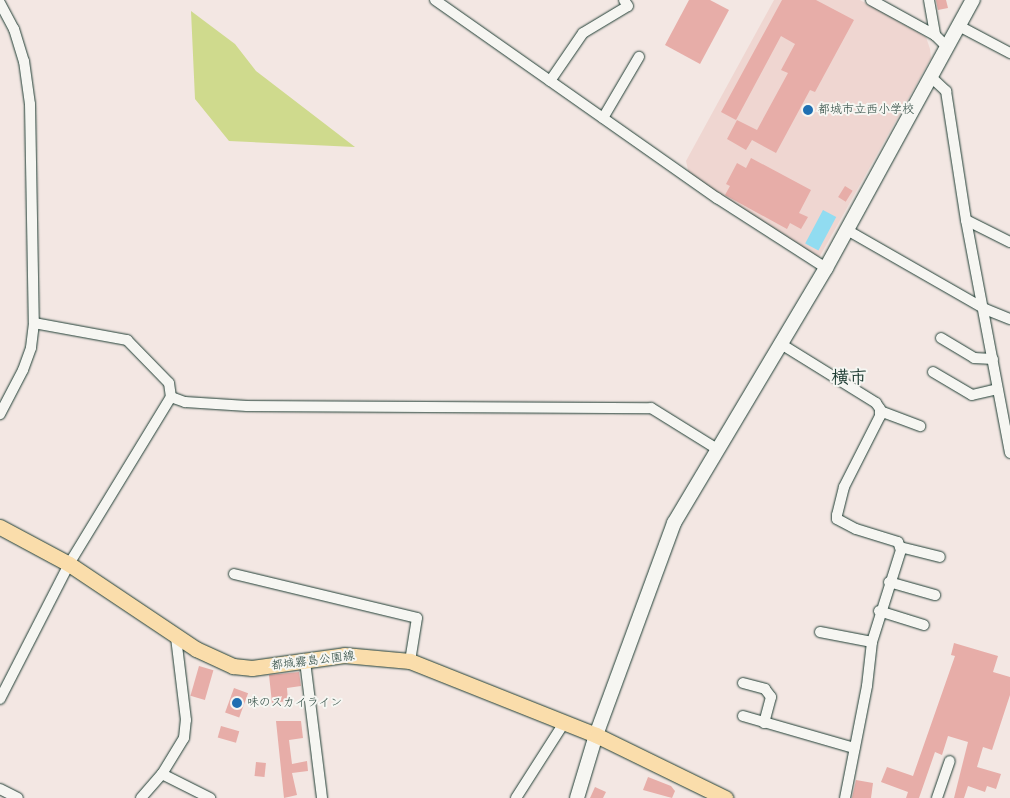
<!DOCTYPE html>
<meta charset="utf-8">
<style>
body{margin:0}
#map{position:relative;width:1010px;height:798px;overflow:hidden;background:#f3e7e3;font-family:Pangolin,"Klee One",sans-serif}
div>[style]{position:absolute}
.built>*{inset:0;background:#efd6d1}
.green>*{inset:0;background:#cfda8d}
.water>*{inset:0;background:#91dcf1;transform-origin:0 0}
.building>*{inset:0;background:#e7ada8;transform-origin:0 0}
.roads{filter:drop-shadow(0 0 1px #1f3d34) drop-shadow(0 0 1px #1f3d34)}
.street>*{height:10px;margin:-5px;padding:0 5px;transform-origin:5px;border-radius:5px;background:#f6f6f2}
.secondary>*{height:14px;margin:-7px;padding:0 7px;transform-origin:7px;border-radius:7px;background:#f6f6f2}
.primary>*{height:15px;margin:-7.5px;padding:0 7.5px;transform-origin:7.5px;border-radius:7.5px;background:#faddab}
.dots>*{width:14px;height:14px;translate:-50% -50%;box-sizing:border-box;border:2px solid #f6f6f2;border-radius:50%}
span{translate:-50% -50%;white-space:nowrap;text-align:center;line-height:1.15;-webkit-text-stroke:4px #f6f6f2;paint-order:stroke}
.poi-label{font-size:12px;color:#1f3d34}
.left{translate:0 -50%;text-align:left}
.street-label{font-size:12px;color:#1f3d34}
.district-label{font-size:18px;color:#1f3d34;font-weight:700}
</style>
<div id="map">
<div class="built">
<i style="clip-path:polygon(774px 0,860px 0,926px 37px,930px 49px,931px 58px,820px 256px,814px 257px,689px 174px,686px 161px)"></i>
</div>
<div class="green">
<i style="clip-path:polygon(191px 11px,235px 44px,256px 71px,355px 147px,229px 141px,195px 99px)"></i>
</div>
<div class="water">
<i style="left:823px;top:210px;width:15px;height:38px;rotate:28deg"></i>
</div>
<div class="building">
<i style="clip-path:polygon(689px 0,710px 0,729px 10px,700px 64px,665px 45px)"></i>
<i style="clip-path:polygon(782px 0,816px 0,854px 20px,815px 92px,810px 90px,776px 153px,752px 140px,746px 150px,727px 139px,737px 120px,757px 130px,788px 73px,781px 70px,795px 44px,781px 36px,736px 120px,721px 112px)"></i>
<i style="clip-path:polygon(936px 0,946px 0,948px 8px,938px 10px)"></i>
<i style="clip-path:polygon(751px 158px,811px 190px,799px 213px,808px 217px,801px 229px,790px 223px,787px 229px,725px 195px,730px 186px,726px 184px,737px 163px,746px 168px)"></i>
<i style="left:845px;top:186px;width:9px;height:13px;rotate:32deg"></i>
<i style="clip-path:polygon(954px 643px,998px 656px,993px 672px,1010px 677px,1010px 695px,992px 750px,983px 747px,977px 767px,1001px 774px,996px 789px,987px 786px,985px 792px,968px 786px,964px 798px,954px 798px,968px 742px,948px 736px,942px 755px,935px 752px,919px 798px,906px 798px,908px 792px,881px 782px,887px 767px,913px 776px,955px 656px,951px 655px)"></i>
<i style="left:199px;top:666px;width:15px;height:31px;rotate:16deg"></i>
<i style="clip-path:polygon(299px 672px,301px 686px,287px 688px,288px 701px,272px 703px,269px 675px)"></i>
<i style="left:234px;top:688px;width:15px;height:26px;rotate:20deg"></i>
<i style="clip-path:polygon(276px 721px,301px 721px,303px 738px,289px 740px,292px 764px,307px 761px,308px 771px,292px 773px,297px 795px,284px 798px)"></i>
<i style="left:221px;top:726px;width:19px;height:12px;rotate:16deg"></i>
<i style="left:256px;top:762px;width:10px;height:14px;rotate:6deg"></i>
<i style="clip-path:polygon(648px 777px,671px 786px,675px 791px,672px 798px,643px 790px)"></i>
<i style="clip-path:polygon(856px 780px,873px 783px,871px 798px,852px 798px)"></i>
<i style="clip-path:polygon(595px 787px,606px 792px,603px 798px,590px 798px)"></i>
</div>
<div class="roads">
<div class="street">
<i style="left:435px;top:0;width:345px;rotate:35.1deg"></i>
<i style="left:717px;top:198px;width:130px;rotate:32.7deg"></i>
<i style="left:871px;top:0;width:73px;rotate:28.7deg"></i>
<i style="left:929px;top:0;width:36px;rotate:80deg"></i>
<i style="left:935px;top:35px;width:17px;rotate:45deg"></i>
<i style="left:0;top:3px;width:30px;rotate:62deg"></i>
<i style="left:14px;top:29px;width:34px;rotate:73deg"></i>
<i style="left:24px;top:61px;width:43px;rotate:82.1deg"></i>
<i style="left:30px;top:104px;width:219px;rotate:89deg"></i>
<i style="left:34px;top:323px;width:25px;rotate:97deg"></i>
<i style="left:31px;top:348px;width:23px;rotate:110deg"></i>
<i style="left:23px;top:370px;width:50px;rotate:117.6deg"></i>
<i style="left:959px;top:26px;width:58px;rotate:27.9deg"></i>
<i style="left:931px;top:77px;width:21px;rotate:43deg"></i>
<i style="left:946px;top:91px;width:131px;rotate:81.2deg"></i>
<i style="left:966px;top:220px;width:237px;rotate:79.3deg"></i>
<i style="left:550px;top:81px;width:58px;rotate:-55.5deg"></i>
<i style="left:583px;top:33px;width:52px;rotate:-31deg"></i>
<i style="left:628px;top:6px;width:7px;rotate:-124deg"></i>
<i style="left:603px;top:118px;width:71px;rotate:-59.5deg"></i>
<i style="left:966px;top:220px;width:49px;rotate:26.6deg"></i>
<i style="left:847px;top:230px;width:159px;rotate:29.8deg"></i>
<i style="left:985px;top:309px;width:27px;rotate:22deg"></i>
<i style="left:34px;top:323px;width:95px;rotate:10.4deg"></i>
<i style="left:127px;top:340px;width:60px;rotate:45.7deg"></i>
<i style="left:169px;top:383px;width:14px;rotate:82deg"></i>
<i style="left:171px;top:397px;width:15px;rotate:20deg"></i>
<i style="left:185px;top:402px;width:62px;rotate:3.7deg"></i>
<i style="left:247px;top:406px;width:404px;rotate:0.3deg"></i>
<i style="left:651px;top:408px;width:78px;rotate:31.8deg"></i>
<i style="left:941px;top:338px;width:39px;rotate:31deg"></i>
<i style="left:974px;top:358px;width:19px;rotate:3deg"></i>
<i style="left:781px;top:344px;width:112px;rotate:31.8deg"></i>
<i style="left:876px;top:403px;width:7px;rotate:56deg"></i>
<i style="left:880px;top:409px;width:7px;rotate:90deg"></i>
<i style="left:880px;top:416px;width:80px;rotate:116.9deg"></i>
<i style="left:844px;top:487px;width:29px;rotate:104deg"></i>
<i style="left:837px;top:515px;width:4px;rotate:90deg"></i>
<i style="left:837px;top:519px;width:21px;rotate:28deg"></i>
<i style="left:856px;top:529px;width:44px;rotate:17.2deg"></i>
<i style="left:898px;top:542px;width:9px;rotate:69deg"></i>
<i style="left:901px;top:550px;width:96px;rotate:107.5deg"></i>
<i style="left:872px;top:642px;width:44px;rotate:96.5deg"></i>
<i style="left:867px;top:686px;width:114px;rotate:101.1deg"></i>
<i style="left:933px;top:372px;width:45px;rotate:30.5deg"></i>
<i style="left:972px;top:395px;width:26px;rotate:-13deg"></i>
<i style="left:880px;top:411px;width:43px;rotate:20.6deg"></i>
<i style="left:900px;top:547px;width:41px;rotate:14deg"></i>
<i style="left:234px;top:574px;width:188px;rotate:13.5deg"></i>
<i style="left:417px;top:618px;width:44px;rotate:99.2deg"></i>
<i style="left:889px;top:582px;width:48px;rotate:15.8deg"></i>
<i style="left:879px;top:611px;width:47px;rotate:17.3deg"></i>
<i style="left:820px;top:632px;width:53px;rotate:10.9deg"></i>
<i style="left:305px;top:661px;width:138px;rotate:82.9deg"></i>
<i style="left:743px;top:683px;width:23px;rotate:15deg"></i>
<i style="left:765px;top:689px;width:10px;rotate:53deg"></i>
<i style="left:771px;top:697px;width:27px;rotate:105deg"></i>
<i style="left:0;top:699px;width:152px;rotate:-62.9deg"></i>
<i style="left:69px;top:564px;width:196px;rotate:-58.6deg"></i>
<i style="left:743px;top:716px;width:116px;rotate:16.1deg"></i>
<i style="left:162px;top:774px;width:54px;rotate:26.6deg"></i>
<i style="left:0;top:789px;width:20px;rotate:27deg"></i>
<i style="left:141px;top:798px;width:32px;rotate:-49deg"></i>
<i style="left:162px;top:774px;width:42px;rotate:-58.6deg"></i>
<i style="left:184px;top:738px;width:18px;rotate:-84deg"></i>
<i style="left:186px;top:720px;width:84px;rotate:-96.9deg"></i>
<i style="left:516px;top:798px;width:89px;rotate:-57.4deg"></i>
<i style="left:937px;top:798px;width:39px;rotate:-71deg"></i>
</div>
<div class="secondary">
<i style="left:577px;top:798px;width:66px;rotate:-73.2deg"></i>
<i style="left:596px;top:735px;width:226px;rotate:-69.8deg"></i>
<i style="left:674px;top:523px;width:297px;rotate:-59.2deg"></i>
<i style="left:826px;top:268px;width:306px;rotate:-61.3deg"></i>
</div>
<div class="primary">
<i style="left:0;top:527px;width:78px;rotate:28.2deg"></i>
<i style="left:69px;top:564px;width:153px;rotate:33.8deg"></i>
<i style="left:196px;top:649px;width:41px;rotate:24.7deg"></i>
<i style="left:233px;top:666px;width:19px;rotate:6deg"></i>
<i style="left:252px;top:668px;width:93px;rotate:-8deg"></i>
<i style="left:344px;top:655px;width:66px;rotate:5.2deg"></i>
<i style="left:410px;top:661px;width:200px;rotate:21.7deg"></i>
<i style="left:596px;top:735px;width:144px;rotate:26deg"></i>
</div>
</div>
<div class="dots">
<i style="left:808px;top:110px;background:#1f6fb2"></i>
<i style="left:237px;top:703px;background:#1f6fb2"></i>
</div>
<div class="poi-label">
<span class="left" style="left:818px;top:110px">都城市立西小学校</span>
<span class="left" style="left:247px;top:703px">味のスカイライン</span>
</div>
<div class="street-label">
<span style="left:313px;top:661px;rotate:-7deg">都城霧島公園線</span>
</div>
<div class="district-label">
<span style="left:849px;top:378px">横市</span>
</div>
</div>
